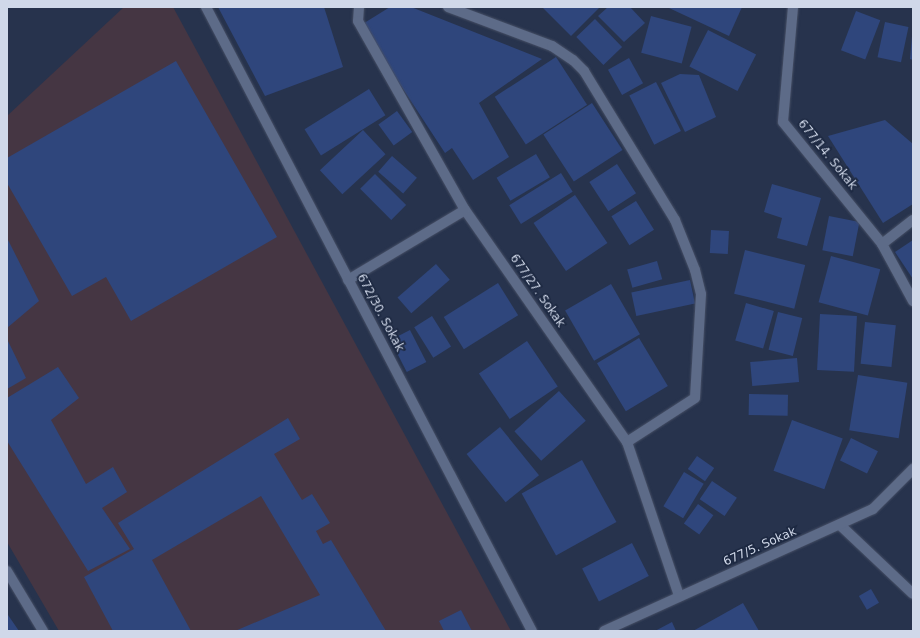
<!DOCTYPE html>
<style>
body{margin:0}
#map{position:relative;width:920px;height:638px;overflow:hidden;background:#27334d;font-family:"DejaVu Sans",sans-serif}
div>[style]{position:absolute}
.education>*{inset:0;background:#453643}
.building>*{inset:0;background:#2f467c;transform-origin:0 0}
.roads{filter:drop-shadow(0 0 1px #464f65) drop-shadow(0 0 1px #464f65)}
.minor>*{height:10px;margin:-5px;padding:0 5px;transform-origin:5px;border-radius:5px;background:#5d6b88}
.tertiary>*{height:10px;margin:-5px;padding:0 5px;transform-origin:5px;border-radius:5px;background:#5d6b88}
span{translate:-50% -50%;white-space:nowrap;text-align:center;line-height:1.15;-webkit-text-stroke:3.5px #1d2942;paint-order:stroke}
.street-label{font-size:12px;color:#d0d8e9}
.frame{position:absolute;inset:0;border:8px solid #d0d8e9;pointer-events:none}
</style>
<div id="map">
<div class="education">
<i style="clip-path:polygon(124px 7px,173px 7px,511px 631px,59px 631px,7px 542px,7px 116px)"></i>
</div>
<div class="building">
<i style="clip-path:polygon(218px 7px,324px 7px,343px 67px,265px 96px)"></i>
<i style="clip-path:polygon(390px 7px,411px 7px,542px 59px,479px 103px,509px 157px,473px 180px,452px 148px,445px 153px,361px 25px)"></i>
<i style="clip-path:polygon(542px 7px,600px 7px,571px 36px)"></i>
<i style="clip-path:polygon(608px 7px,630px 7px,645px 23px,624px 42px,598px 16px)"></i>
<i style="clip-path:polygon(670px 7px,742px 7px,729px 36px,669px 8px)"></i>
<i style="left:856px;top:11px;width:26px;height:42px;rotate:21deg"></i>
<i style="left:651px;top:16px;width:42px;height:38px;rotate:15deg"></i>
<i style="left:595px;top:19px;width:39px;height:26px;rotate:46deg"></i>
<i style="left:885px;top:22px;width:24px;height:36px;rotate:12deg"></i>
<i style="left:708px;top:30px;width:54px;height:41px;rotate:27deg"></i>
<i style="clip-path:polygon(912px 36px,913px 36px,913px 60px,910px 59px)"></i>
<i style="left:556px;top:57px;width:57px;height:73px;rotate:57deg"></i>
<i style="left:629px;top:58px;width:29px;height:24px;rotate:61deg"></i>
<i style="clip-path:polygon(176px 61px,277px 237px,131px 321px,106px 277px,72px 296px,7px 183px,7px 158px)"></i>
<i style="clip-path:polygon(680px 74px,699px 75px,716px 117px,685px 132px,661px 83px)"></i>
<i style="left:656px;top:82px;width:55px;height:30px;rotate:63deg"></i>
<i style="left:369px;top:89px;width:31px;height:76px;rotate:58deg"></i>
<i style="left:592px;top:103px;width:56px;height:58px;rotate:57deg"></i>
<i style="left:397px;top:111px;width:26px;height:23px;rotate:54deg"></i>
<i style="clip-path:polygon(885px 120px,913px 144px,913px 204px,883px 223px,828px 136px)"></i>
<i style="left:363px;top:130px;width:33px;height:59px;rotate:47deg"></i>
<i style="left:536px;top:154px;width:27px;height:46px;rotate:59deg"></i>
<i style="left:392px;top:156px;width:33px;height:21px;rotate:41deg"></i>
<i style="left:617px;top:164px;width:35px;height:33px;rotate:57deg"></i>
<i style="left:561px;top:173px;width:22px;height:61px;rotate:58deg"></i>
<i style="left:375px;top:174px;width:44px;height:21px;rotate:45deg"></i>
<i style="clip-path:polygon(772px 184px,821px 198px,807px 246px,777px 238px,782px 218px,764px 212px)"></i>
<i style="left:575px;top:195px;width:58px;height:50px;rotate:56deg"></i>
<i style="left:636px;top:201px;width:34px;height:29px;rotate:58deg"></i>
<i style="left:829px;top:216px;width:31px;height:35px;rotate:11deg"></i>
<i style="left:711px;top:230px;width:18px;height:23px;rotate:3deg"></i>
<i style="clip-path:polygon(7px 238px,39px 301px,7px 328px)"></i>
<i style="clip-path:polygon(913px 240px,913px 279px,895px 252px)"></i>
<i style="left:745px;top:250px;width:62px;height:45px;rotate:14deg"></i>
<i style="left:831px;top:256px;width:51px;height:48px;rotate:15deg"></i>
<i style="left:657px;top:261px;width:19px;height:31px;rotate:74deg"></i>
<i style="left:436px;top:264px;width:21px;height:51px;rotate:49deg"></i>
<i style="left:690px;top:280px;width:24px;height:60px;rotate:78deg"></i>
<i style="left:498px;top:283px;width:38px;height:64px;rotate:58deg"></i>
<i style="left:611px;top:284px;width:58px;height:53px;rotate:60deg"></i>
<i style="left:746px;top:303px;width:29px;height:39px;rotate:16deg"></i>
<i style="left:778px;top:312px;width:25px;height:39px;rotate:14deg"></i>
<i style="left:820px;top:314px;width:37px;height:56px;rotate:3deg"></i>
<i style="left:432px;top:316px;width:36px;height:21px;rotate:58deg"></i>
<i style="left:865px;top:322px;width:31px;height:42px;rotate:6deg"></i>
<i style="left:410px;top:330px;width:36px;height:22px;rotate:63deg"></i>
<i style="left:639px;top:338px;width:56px;height:49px;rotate:59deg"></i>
<i style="clip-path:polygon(7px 339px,26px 378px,7px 389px)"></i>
<i style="left:527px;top:341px;width:55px;height:58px;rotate:56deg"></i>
<i style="left:797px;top:358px;width:24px;height:47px;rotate:85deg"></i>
<i style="clip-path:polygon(58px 367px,79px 398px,51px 420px,86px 484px,113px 467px,127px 492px,102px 508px,130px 549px,88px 571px,7px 441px,7px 398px)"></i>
<i style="left:858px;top:375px;width:50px;height:56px;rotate:9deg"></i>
<i style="left:559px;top:391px;width:40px;height:60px;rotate:48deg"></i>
<i style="left:749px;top:394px;width:39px;height:21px;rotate:1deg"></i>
<i style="clip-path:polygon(288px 418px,300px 439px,274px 454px,302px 500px,312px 494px,330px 523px,316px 531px,323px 544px,331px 540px,386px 631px,235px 631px,320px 595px,261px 496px,152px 560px,191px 631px,113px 631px,84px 577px,134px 549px,118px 523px)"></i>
<i style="left:792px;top:420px;width:54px;height:54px;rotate:20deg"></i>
<i style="left:500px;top:427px;width:62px;height:43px;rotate:51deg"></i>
<i style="left:851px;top:438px;width:30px;height:25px;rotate:26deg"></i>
<i style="left:697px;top:456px;width:21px;height:16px;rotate:35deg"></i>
<i style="left:582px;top:460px;width:71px;height:69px;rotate:61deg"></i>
<i style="left:684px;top:472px;width:23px;height:40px;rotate:31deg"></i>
<i style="left:712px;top:481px;width:30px;height:22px;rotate:34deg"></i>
<i style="left:698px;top:504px;width:19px;height:24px;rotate:36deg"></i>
<i style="left:632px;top:543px;width:37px;height:56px;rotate:63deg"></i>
<i style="left:871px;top:589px;width:16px;height:14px;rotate:60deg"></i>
<i style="clip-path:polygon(743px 603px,759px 631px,693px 631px)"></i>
<i style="clip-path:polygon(461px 610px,472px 631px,444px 631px,439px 621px)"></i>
<i style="clip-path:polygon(7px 615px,8px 615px,19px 631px,7px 631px)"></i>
<i style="clip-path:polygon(672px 622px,676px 631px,655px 631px)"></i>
</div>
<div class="roads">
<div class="minor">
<i style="left:206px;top:7px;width:704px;rotate:62.42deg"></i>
<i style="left:359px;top:7px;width:14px;rotate:94deg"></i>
<i style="left:358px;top:21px;width:217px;rotate:60.5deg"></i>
<i style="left:465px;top:210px;width:283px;rotate:55.1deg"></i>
<i style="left:627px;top:442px;width:163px;rotate:71.3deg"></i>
<i style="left:448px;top:7px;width:111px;rotate:20.6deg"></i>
<i style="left:552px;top:46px;width:25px;rotate:34deg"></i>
<i style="left:573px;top:60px;width:16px;rotate:45deg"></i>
<i style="left:584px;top:71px;width:175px;rotate:58.6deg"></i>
<i style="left:675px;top:220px;width:54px;rotate:68.2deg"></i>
<i style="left:695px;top:270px;width:25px;rotate:76deg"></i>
<i style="left:701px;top:294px;width:104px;rotate:93.3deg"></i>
<i style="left:695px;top:398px;width:81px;rotate:147.1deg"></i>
<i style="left:793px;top:7px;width:115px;rotate:95deg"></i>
<i style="left:783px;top:122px;width:157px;rotate:50.9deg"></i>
<i style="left:882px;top:244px;width:65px;rotate:61.5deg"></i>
<i style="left:882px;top:244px;width:39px;rotate:-38deg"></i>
<i style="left:348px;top:280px;width:136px;rotate:-30.9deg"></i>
<i style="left:840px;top:525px;width:100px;rotate:43.4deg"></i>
<i style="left:7px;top:571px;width:70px;rotate:59deg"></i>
</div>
<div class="tertiary">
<i style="left:604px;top:631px;width:295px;rotate:-24.4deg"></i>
<i style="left:873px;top:509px;width:57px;rotate:-45deg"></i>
</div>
</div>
<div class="street-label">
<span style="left:827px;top:155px;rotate:51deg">677/14. Sokak</span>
<span style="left:537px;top:291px;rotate:55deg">677/27. Sokak</span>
<span style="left:380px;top:313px;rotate:62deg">672/30. Sokak</span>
<span style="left:760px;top:547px;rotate:-24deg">677/5. Sokak</span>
</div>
<div class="frame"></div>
</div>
